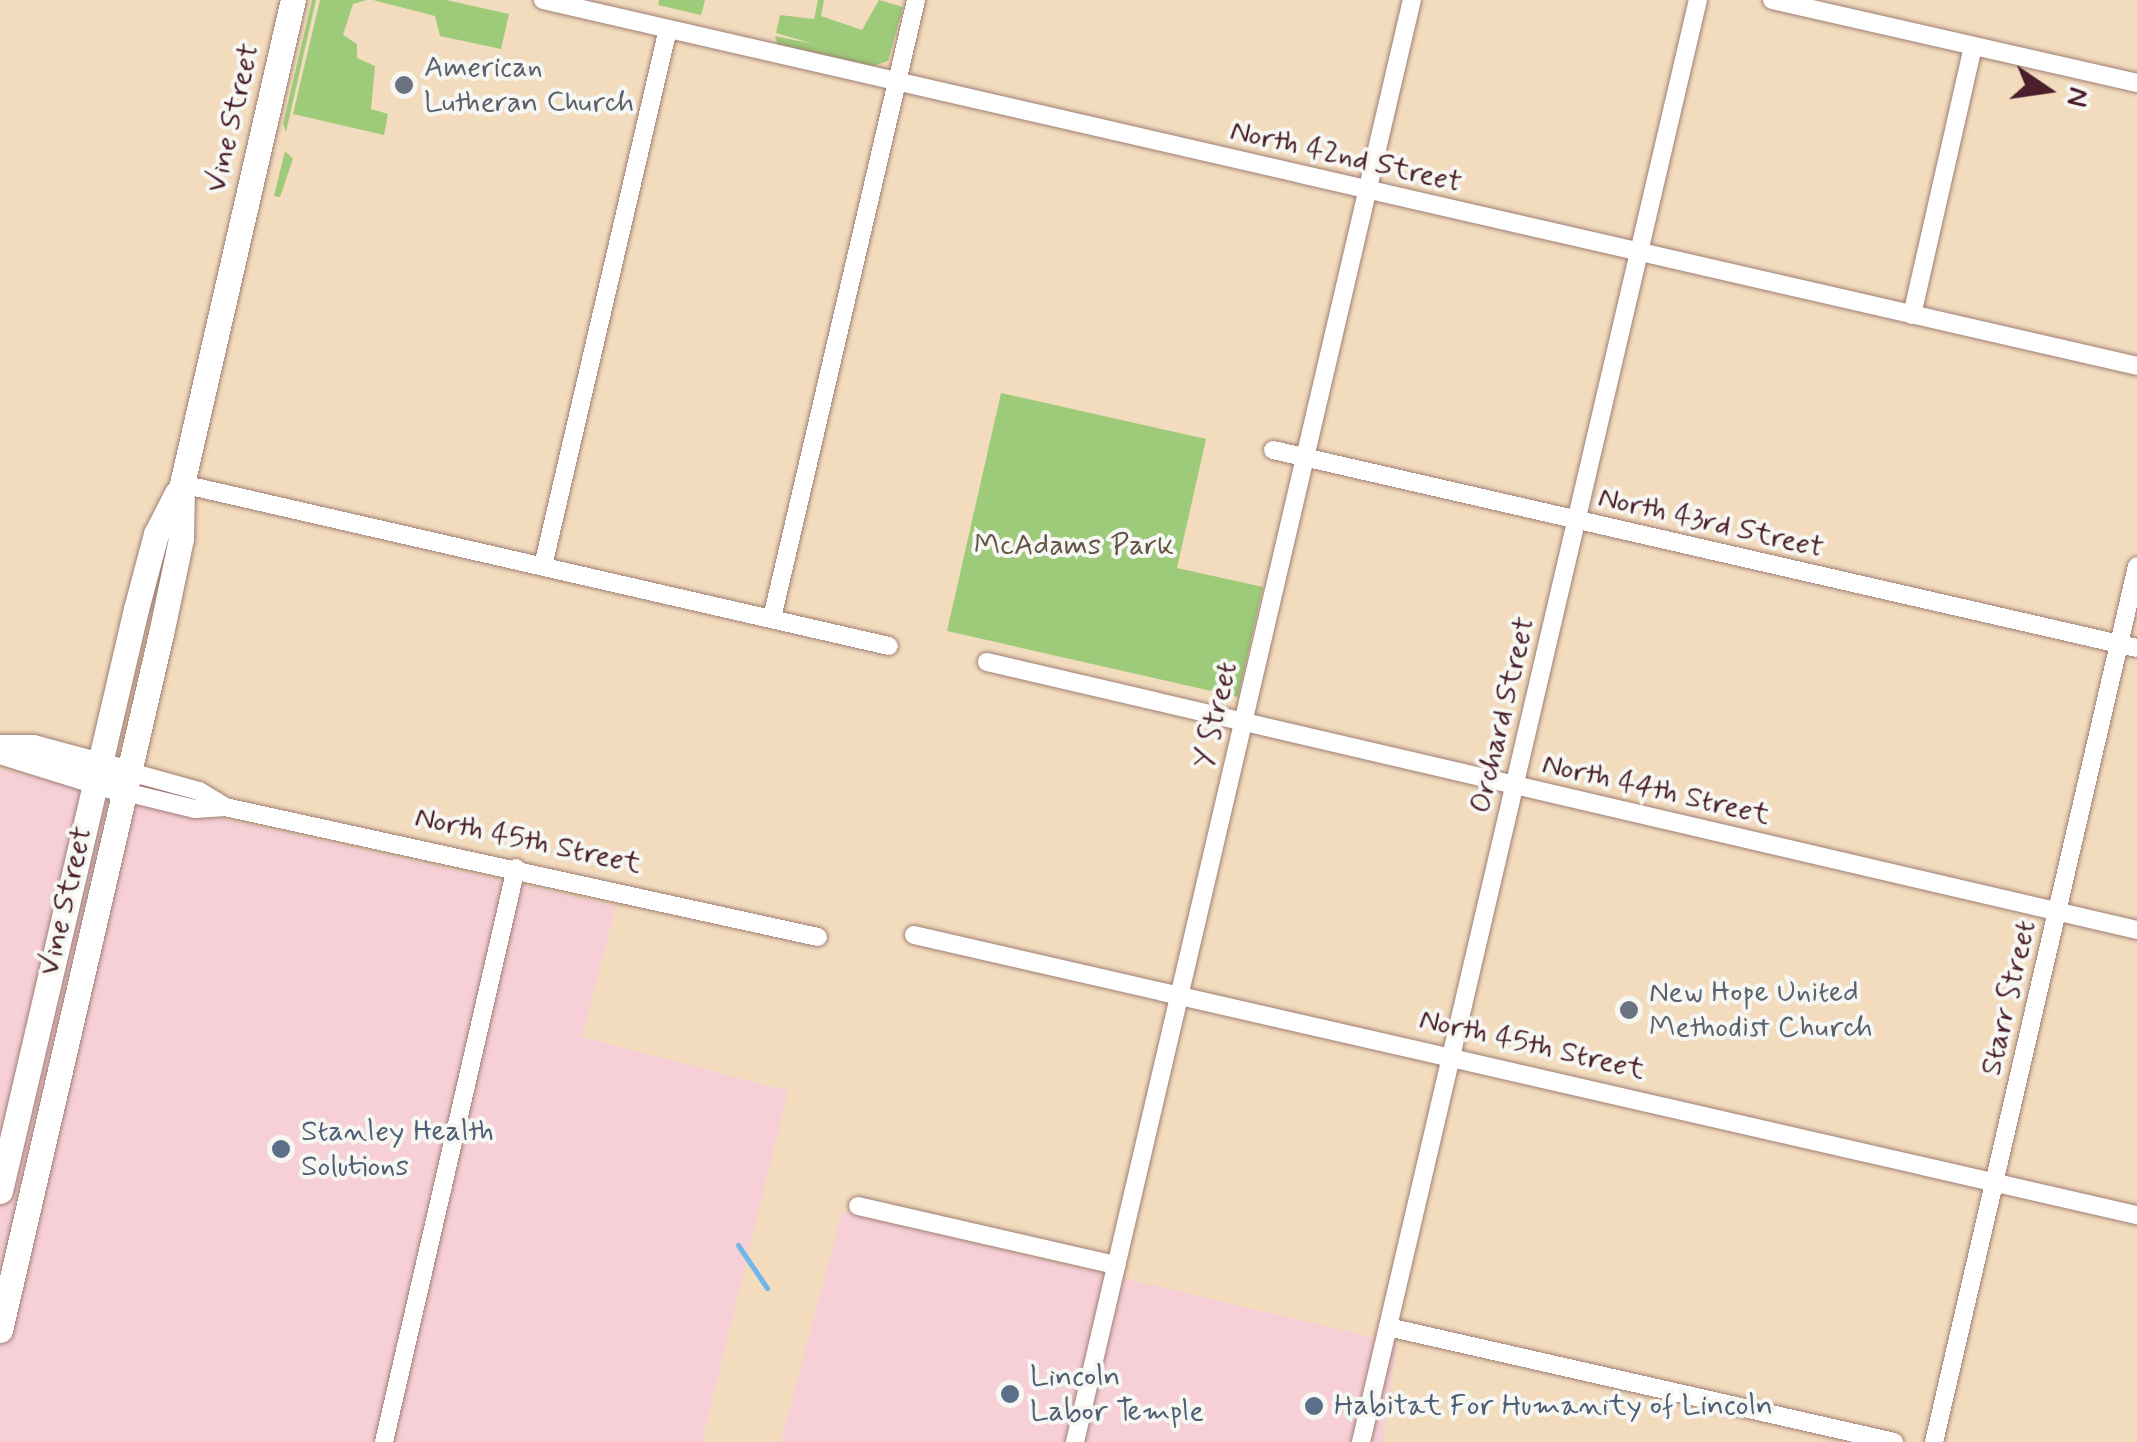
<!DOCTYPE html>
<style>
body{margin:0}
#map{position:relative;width:2137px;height:1442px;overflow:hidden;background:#f3dcbe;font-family:Mynerve,sans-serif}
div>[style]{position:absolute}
.built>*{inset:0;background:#f6cfd7}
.green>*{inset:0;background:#9dcb79}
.stream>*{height:5px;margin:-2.5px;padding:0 2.5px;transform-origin:2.5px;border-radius:2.5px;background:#70b6e7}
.roads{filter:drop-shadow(0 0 2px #9e7e74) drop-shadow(0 0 2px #9e7e74)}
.minor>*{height:18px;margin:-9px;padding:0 9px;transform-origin:9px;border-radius:9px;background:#fff}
.tertiary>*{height:22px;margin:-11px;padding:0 11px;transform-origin:11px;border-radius:11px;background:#fff}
.secondary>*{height:25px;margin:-12.5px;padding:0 12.5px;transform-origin:12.5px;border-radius:12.5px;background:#fff}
.dots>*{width:28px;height:28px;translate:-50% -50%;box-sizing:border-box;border:5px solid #f6f6f2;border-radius:50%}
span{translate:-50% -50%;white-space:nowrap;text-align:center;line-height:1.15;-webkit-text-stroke:8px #f6f6f2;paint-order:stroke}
.worship-label{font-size:30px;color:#5b616d}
.left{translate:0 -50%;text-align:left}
.street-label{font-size:30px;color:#4a1f2b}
.park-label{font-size:30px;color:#635342}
.service-label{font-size:30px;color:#4e5e75}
.north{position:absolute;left:1997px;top:40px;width:100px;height:100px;-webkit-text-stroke:8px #f6f6f2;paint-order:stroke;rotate:103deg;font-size:28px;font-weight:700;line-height:40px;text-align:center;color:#4a1f2b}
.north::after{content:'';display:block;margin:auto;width:35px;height:45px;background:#4a1f2b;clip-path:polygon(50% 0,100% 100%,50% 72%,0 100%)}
</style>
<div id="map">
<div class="built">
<i style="clip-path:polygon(0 769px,616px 906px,582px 1037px,788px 1091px,702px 1442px,0 1442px)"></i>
<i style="clip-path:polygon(842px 1212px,1397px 1343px,1383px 1442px,781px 1442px)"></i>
</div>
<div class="green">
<i style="clip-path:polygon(312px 0,316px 0,286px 132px,283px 124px)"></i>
<i style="clip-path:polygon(320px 0,367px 0,353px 4px,343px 35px,357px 44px,357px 58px,375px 66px,371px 109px,388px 114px,384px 135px,293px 114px)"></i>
<i style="clip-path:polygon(373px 0,446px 0,509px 14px,501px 49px,440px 36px,435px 16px)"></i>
<i style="clip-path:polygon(659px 0,705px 0,701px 15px,658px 5px)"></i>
<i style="clip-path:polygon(818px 0,824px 0,821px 16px,862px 30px,879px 0,903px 7px,888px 61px,873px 66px,777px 44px,775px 36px,814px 44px,776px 33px,780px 15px,814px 19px)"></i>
<i style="clip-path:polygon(285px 151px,293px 159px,280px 197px,274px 196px)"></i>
<i style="clip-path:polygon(1001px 393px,1206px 439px,1177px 568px,1263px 587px,1238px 697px,947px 631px)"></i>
</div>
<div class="stream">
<i style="left:738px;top:1245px;width:52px;rotate:56deg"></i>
</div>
<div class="roads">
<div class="minor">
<i style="left:543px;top:0;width:1635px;rotate:12.93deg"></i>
<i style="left:1772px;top:0;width:374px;rotate:12.8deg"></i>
<i style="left:1912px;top:315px;width:276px;rotate:-77.2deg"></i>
<i style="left:1273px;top:450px;width:886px;rotate:12.91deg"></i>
<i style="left:182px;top:484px;width:725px;rotate:12.91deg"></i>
<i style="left:543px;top:566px;width:551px;rotate:-76.9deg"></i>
<i style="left:772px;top:618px;width:635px;rotate:-76.88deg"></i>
<i style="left:987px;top:662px;width:1181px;rotate:13.12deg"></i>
<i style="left:130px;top:772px;width:72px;rotate:15.4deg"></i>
<i style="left:199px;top:791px;width:29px;rotate:31deg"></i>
<i style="left:125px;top:792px;width:72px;rotate:13.7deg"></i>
<i style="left:195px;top:809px;width:30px;rotate:-4deg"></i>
<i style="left:225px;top:807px;width:607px;rotate:12.37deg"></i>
<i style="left:914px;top:935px;width:1255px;rotate:12.9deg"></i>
<i style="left:858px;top:1206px;width:265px;rotate:12.9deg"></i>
<i style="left:1388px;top:1327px;width:519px;rotate:12.8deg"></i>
<i style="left:384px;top:1442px;width:589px;rotate:-77.05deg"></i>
<i style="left:1075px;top:1442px;width:1481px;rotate:-76.85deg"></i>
<i style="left:1361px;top:1442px;width:1481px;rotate:-76.85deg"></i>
<i style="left:1934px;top:1442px;width:899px;rotate:-76.95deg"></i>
</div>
<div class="tertiary">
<i style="left:0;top:746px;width:33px"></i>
<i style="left:33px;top:746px;width:100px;rotate:15deg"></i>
<i style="left:0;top:753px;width:131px;rotate:17.3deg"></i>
</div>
<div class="secondary">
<i style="left:0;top:1191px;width:598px;rotate:-76.85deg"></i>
<i style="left:136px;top:609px;width:78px;rotate:-75.1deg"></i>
<i style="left:156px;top:534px;width:46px;rotate:-62.9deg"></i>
<i style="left:0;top:1330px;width:714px;rotate:-76.98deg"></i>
<i style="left:161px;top:634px;width:98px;rotate:-78.2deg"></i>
<i style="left:181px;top:538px;width:54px;rotate:-88.9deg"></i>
<i style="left:182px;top:484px;width:497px;rotate:-77.1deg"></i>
</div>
</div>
<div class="dots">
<i style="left:404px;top:85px;background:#6b7280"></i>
<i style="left:1629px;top:1010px;background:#6b7280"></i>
<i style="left:281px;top:1149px;background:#5c6f8a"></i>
<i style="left:1010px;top:1394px;background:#5c6f8a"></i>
<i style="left:1314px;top:1406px;background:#5c6f8a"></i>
</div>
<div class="worship-label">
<span class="left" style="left:424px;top:85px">American<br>Lutheran Church</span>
<span class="left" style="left:1649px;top:1010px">New Hope United<br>Methodist Church</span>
</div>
<div class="street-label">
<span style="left:233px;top:118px;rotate:-77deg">Vine Street</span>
<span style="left:1346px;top:157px;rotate:13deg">North 42nd Street</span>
<span style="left:1711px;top:523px;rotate:13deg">North 43rd Street</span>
<span style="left:1216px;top:715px;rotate:-77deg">Y Street</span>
<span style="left:1503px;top:715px;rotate:-77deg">Orchard Street</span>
<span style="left:1656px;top:790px;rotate:13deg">North 44th Street</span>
<span style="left:528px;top:841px;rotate:12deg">North 45th Street</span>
<span style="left:66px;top:901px;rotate:-77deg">Vine Street</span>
<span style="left:2009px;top:998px;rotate:-77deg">Starr Street</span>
<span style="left:1532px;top:1045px;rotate:13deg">North 45th Street</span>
</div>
<div class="park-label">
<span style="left:1074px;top:546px">McAdams Park</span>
</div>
<div class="service-label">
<span class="left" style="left:301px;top:1149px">Stanley Health<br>Solutions</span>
<span class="left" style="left:1030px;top:1394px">Lincoln<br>Labor Temple</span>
<span class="left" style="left:1334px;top:1406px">Habitat For Humanity of Lincoln</span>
</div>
<div class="north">N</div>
</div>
